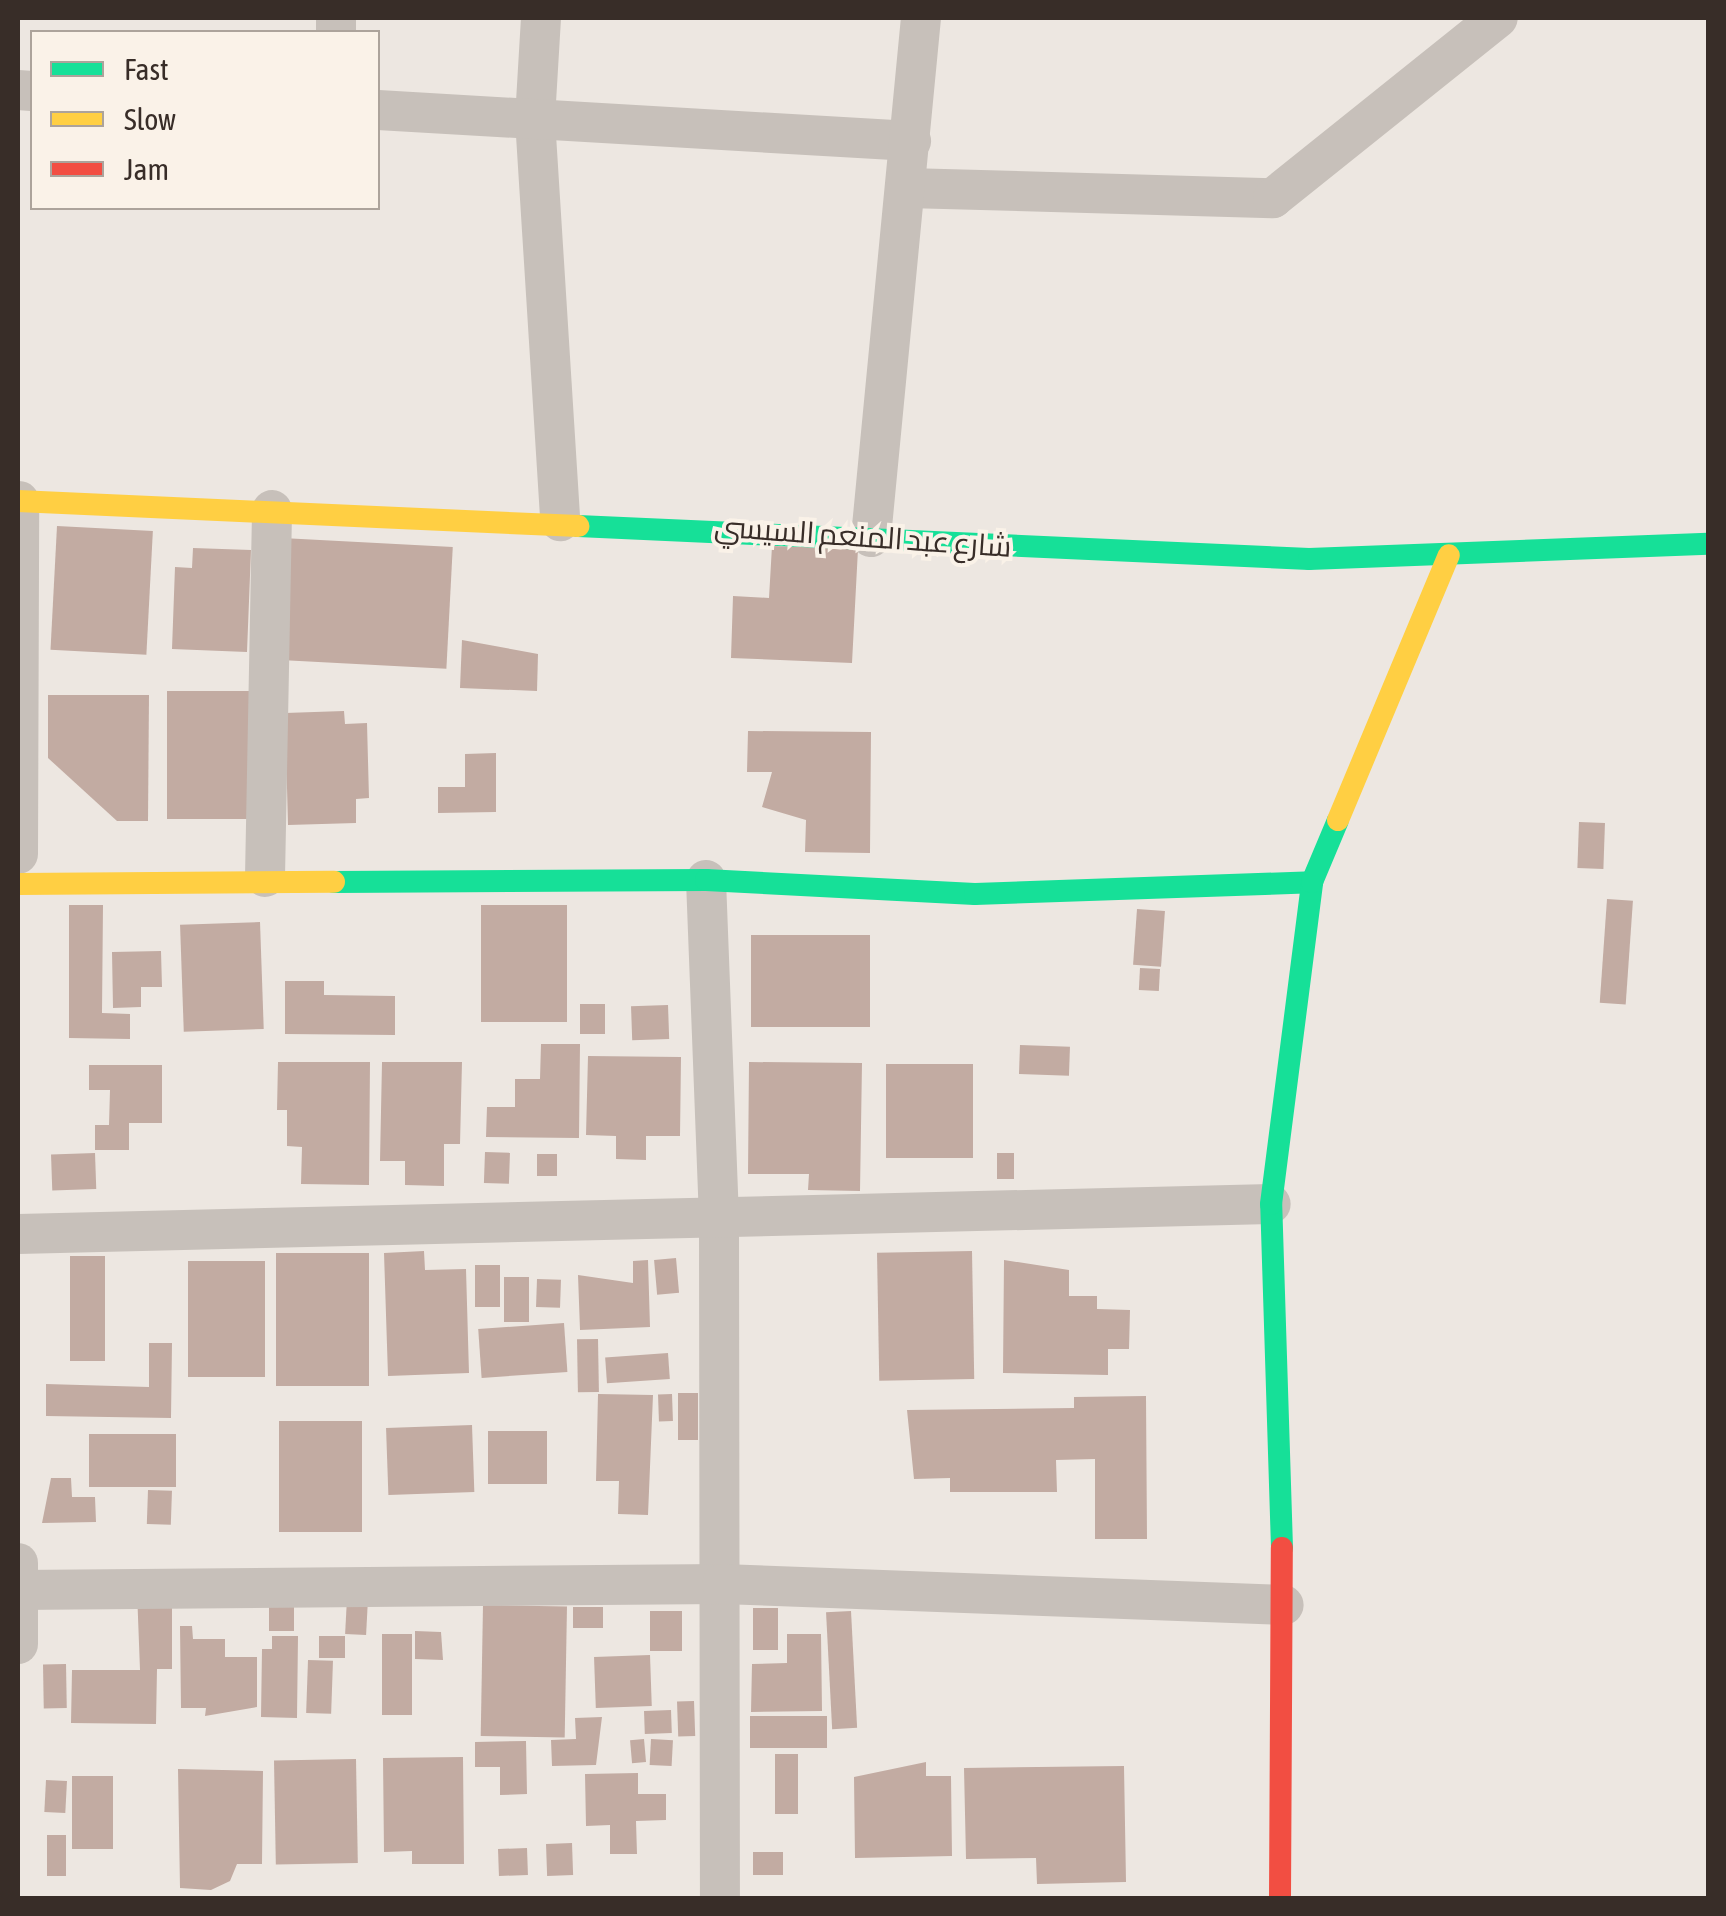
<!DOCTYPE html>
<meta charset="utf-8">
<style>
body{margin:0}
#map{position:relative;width:1726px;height:1916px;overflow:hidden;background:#ede7e1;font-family:"Asap Condensed",Cairo,sans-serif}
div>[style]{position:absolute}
.building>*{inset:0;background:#c2aba2;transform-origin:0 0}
.street>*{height:40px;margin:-20px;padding:0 20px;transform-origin:20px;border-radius:20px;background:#c7c0ba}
.fast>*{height:22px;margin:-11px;padding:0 11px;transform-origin:11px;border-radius:11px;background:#16e098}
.slow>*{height:22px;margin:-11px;padding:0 11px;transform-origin:11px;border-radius:11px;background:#ffcf43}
.jam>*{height:22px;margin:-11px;padding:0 11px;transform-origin:11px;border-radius:11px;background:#f24e42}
span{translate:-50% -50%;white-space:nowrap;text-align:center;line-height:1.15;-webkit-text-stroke:8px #faf2e8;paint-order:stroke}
.street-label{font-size:30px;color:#382d28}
.frame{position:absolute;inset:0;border:20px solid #382d28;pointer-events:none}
.legend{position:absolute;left:30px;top:30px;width:350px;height:180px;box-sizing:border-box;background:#faf2e8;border:2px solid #aca39b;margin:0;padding:12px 18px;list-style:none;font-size:30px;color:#382d28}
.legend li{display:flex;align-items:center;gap:20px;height:50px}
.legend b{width:50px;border:2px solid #aca39b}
</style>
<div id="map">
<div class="building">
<i style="left:57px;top:526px;width:96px;height:124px;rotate:3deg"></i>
<i style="left:282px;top:538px;width:171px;height:122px;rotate:3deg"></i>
<i style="clip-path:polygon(772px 546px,858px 549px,852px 663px,731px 658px,733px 596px,769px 598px)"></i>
<i style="clip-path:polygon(193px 548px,251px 550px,247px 652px,172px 649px,175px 567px,192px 568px)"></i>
<i style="clip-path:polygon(462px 640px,538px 654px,537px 691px,460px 688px)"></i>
<i style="left:250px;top:691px;width:128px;height:83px;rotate:90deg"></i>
<i style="clip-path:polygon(48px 695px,149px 695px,148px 821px,117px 821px,48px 758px)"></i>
<i style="clip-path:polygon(344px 711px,345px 724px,367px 723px,369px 798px,356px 799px,356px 823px,288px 825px,285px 713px)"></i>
<i style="clip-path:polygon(748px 731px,871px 732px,870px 853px,805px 852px,806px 820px,762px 807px,772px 772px,747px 772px)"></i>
<i style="clip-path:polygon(496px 753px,496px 812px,438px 813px,438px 787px,465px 787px,465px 754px)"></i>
<i style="left:1579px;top:822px;width:26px;height:46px;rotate:2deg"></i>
<i style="left:1607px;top:899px;width:26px;height:104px;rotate:4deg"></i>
<i style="clip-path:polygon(69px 905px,103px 905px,102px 1013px,130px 1014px,130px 1039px,69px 1038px)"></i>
<i style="left:567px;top:905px;width:117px;height:86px;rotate:90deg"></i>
<i style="left:1137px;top:909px;width:28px;height:56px;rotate:4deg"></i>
<i style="left:260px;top:922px;width:107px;height:80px;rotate:88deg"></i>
<i style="left:751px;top:935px;width:119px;height:92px"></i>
<i style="clip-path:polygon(161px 951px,162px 987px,141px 987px,141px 1007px,113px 1008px,112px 952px)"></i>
<i style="left:1140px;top:968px;width:20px;height:22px;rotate:3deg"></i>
<i style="clip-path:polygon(285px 981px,324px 981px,324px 995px,395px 996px,395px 1035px,285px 1034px)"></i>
<i style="left:580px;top:1004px;width:25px;height:30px"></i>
<i style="left:668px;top:1005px;width:34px;height:37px;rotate:88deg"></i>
<i style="clip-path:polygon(541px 1044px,580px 1044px,579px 1138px,486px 1137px,487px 1107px,515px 1107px,515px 1079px,540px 1079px)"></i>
<i style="left:1020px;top:1045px;width:50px;height:29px;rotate:2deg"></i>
<i style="clip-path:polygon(588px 1056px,681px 1057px,680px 1136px,646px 1136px,646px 1160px,616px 1159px,616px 1136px,586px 1135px)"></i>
<i style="clip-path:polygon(278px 1062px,370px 1062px,369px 1185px,301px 1184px,302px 1147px,287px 1146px,287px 1110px,277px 1110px)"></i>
<i style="clip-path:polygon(382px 1062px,462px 1062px,460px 1144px,444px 1144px,444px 1186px,405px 1185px,405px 1161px,380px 1161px)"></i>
<i style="clip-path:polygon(749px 1062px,862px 1063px,860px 1191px,808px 1190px,809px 1174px,748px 1174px)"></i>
<i style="left:886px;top:1064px;width:87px;height:94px"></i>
<i style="clip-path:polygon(89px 1065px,162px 1065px,162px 1123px,129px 1123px,129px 1150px,95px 1150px,95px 1125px,109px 1125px,110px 1090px,89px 1090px)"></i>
<i style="left:485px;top:1152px;width:25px;height:31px;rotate:2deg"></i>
<i style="left:95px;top:1153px;width:36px;height:44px;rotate:88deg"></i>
<i style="left:997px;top:1153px;width:17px;height:26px"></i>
<i style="left:537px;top:1154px;width:20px;height:22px"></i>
<i style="clip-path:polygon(424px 1251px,425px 1270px,466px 1269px,469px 1373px,388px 1376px,384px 1253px)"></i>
<i style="left:972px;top:1251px;width:128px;height:95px;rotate:89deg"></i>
<i style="left:276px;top:1253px;width:93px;height:133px"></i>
<i style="left:105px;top:1256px;width:105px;height:35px;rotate:90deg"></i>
<i style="left:676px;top:1258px;width:35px;height:22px;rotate:85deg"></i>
<i style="clip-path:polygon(648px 1260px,650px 1327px,580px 1330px,578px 1275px,633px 1283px,633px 1261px)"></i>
<i style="clip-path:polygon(1004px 1260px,1069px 1270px,1069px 1296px,1097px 1296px,1097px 1309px,1130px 1310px,1129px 1349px,1108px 1349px,1108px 1375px,1003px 1373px)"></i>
<i style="left:188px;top:1261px;width:77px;height:116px"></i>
<i style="left:475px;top:1265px;width:25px;height:42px"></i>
<i style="left:504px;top:1277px;width:25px;height:45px"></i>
<i style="left:537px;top:1279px;width:24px;height:28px;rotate:2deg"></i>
<i style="left:564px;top:1323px;width:49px;height:86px;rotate:86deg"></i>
<i style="left:598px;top:1339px;width:53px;height:21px;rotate:89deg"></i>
<i style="clip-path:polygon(149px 1343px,172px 1343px,171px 1418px,46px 1416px,46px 1384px,149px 1387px)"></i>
<i style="left:668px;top:1353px;width:26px;height:63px;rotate:86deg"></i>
<i style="left:678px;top:1393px;width:20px;height:47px"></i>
<i style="clip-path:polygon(598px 1394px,653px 1395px,648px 1515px,618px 1514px,619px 1481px,596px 1481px)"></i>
<i style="left:672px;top:1394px;width:27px;height:14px;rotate:88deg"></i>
<i style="clip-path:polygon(1146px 1396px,1147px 1539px,1095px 1539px,1095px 1459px,1056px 1460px,1057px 1492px,950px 1492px,950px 1478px,914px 1479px,907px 1410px,1074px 1408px,1074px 1397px)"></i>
<i style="left:362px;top:1421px;width:111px;height:83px;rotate:90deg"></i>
<i style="left:472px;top:1425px;width:67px;height:86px;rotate:88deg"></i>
<i style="left:488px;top:1431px;width:59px;height:53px"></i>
<i style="left:89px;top:1434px;width:87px;height:53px"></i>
<i style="clip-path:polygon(51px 1478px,71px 1478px,72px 1497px,95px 1497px,96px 1522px,42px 1523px)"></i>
<i style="left:148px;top:1490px;width:24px;height:34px;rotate:2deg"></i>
<i style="clip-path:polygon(137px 1591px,172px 1592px,172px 1669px,157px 1669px,156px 1724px,71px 1723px,72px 1670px,140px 1670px)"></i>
<i style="left:347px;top:1598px;width:21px;height:36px;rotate:3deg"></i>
<i style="left:269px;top:1605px;width:25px;height:26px"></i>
<i style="left:483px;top:1605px;width:84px;height:131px;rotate:1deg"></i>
<i style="left:603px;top:1607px;width:21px;height:30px;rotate:90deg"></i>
<i style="left:753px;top:1608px;width:25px;height:42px"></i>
<i style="left:650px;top:1611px;width:32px;height:40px"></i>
<i style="left:851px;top:1611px;width:117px;height:25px;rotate:87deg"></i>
<i style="clip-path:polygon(180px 1626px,192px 1626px,193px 1639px,225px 1639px,225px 1657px,257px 1657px,257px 1707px,205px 1716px,206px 1708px,181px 1708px)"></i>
<i style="clip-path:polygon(415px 1631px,441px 1632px,443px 1660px,415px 1659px)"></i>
<i style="left:382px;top:1634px;width:30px;height:81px"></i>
<i style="clip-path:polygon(787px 1634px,821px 1634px,822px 1711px,751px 1712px,752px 1664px,787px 1663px)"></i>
<i style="clip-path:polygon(272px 1636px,298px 1636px,297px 1718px,261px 1717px,262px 1649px,272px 1649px)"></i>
<i style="left:345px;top:1636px;width:22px;height:26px;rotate:90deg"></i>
<i style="left:650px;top:1655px;width:51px;height:56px;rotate:88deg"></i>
<i style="left:308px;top:1660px;width:25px;height:53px;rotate:2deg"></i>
<i style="left:66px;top:1664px;width:44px;height:23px;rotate:89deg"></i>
<i style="left:694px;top:1701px;width:35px;height:17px;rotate:88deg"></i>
<i style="left:671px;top:1710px;width:23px;height:27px;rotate:88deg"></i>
<i style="left:827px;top:1716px;width:32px;height:77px;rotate:90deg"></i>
<i style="clip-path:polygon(602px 1717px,596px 1765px,552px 1766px,551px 1740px,576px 1739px,575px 1718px)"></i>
<i style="left:644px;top:1739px;width:23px;height:14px;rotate:85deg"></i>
<i style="left:651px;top:1739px;width:22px;height:26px;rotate:3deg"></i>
<i style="clip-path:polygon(526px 1741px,527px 1794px,500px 1795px,500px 1767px,475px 1767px,475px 1742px)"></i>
<i style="left:798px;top:1754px;width:60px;height:23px;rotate:90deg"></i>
<i style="clip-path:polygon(463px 1757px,464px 1864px,412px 1864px,412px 1851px,384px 1852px,383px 1758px)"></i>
<i style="left:356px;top:1759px;width:104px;height:82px;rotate:89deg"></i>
<i style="clip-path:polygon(926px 1762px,926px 1776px,951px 1776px,952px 1856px,855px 1858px,854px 1777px)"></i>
<i style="clip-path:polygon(1124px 1766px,1126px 1882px,1037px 1884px,1036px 1858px,966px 1859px,964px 1768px)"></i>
<i style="clip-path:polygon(178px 1769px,263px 1771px,262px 1864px,237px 1864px,230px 1881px,211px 1890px,180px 1888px)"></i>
<i style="clip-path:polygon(638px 1773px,638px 1794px,666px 1794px,666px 1820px,636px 1821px,637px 1854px,610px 1854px,610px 1825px,586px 1826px,585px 1774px)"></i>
<i style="left:72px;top:1776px;width:41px;height:73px"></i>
<i style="left:46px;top:1780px;width:21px;height:32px;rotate:3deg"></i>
<i style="left:47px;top:1835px;width:19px;height:41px"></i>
<i style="left:572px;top:1843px;width:32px;height:26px;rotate:88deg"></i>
<i style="left:527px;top:1848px;width:27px;height:29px;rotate:88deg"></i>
<i style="left:753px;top:1852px;width:30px;height:23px"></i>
</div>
<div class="street">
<i style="left:541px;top:18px;width:101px;rotate:93.4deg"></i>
<i style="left:535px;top:119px;width:403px;rotate:86.4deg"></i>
<i style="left:336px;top:32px;width:14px;rotate:-90deg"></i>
<i style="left:18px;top:90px;width:14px;rotate:4deg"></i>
<i style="left:378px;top:110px;width:534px;rotate:3.33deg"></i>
<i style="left:907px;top:188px;width:366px;rotate:1.6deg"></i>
<i style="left:1273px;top:198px;width:288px;rotate:-38.7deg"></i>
<i style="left:871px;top:537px;width:521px;rotate:-84.5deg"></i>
<i style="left:18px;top:854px;width:353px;rotate:-89.8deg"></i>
<i style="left:265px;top:877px;width:367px;rotate:-88.9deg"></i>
<i style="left:706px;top:880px;width:342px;rotate:87.8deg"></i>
<i style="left:719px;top:1222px;width:676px;rotate:89.92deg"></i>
<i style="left:18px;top:1234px;width:1253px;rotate:-1.37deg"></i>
<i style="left:18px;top:1590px;width:704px;rotate:-0.49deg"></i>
<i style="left:722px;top:1584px;width:562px;rotate:2.14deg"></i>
<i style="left:18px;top:1644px;width:81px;rotate:-90deg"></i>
</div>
<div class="fast">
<i style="left:578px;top:526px;width:732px;rotate:2.58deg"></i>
<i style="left:1309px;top:559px;width:399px;rotate:-2.2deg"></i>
<i style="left:334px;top:882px;width:372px;rotate:-0.3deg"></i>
<i style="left:706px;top:880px;width:269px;rotate:3deg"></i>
<i style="left:975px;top:894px;width:337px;rotate:-2deg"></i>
<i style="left:1282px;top:1548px;width:344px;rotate:-91.8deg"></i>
<i style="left:1271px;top:1204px;width:325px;rotate:-82.7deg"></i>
<i style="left:1312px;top:882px;width:67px;rotate:-67.2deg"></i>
</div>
<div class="slow">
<i style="left:18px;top:501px;width:561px;rotate:2.56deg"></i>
<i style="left:1338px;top:820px;width:287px;rotate:-67.3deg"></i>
<i style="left:18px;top:884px;width:316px;rotate:-0.4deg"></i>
</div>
<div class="jam">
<i style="left:1280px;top:1898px;width:350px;rotate:-89.7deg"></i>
</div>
<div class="street-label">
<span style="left:863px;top:536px;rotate:4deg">شارع عبد المنعم السيسي</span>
</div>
<div class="frame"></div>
<ul class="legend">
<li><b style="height:12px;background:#16e098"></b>Fast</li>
<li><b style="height:12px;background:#ffcf43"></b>Slow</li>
<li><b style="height:12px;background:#f24e42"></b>Jam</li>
</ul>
</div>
